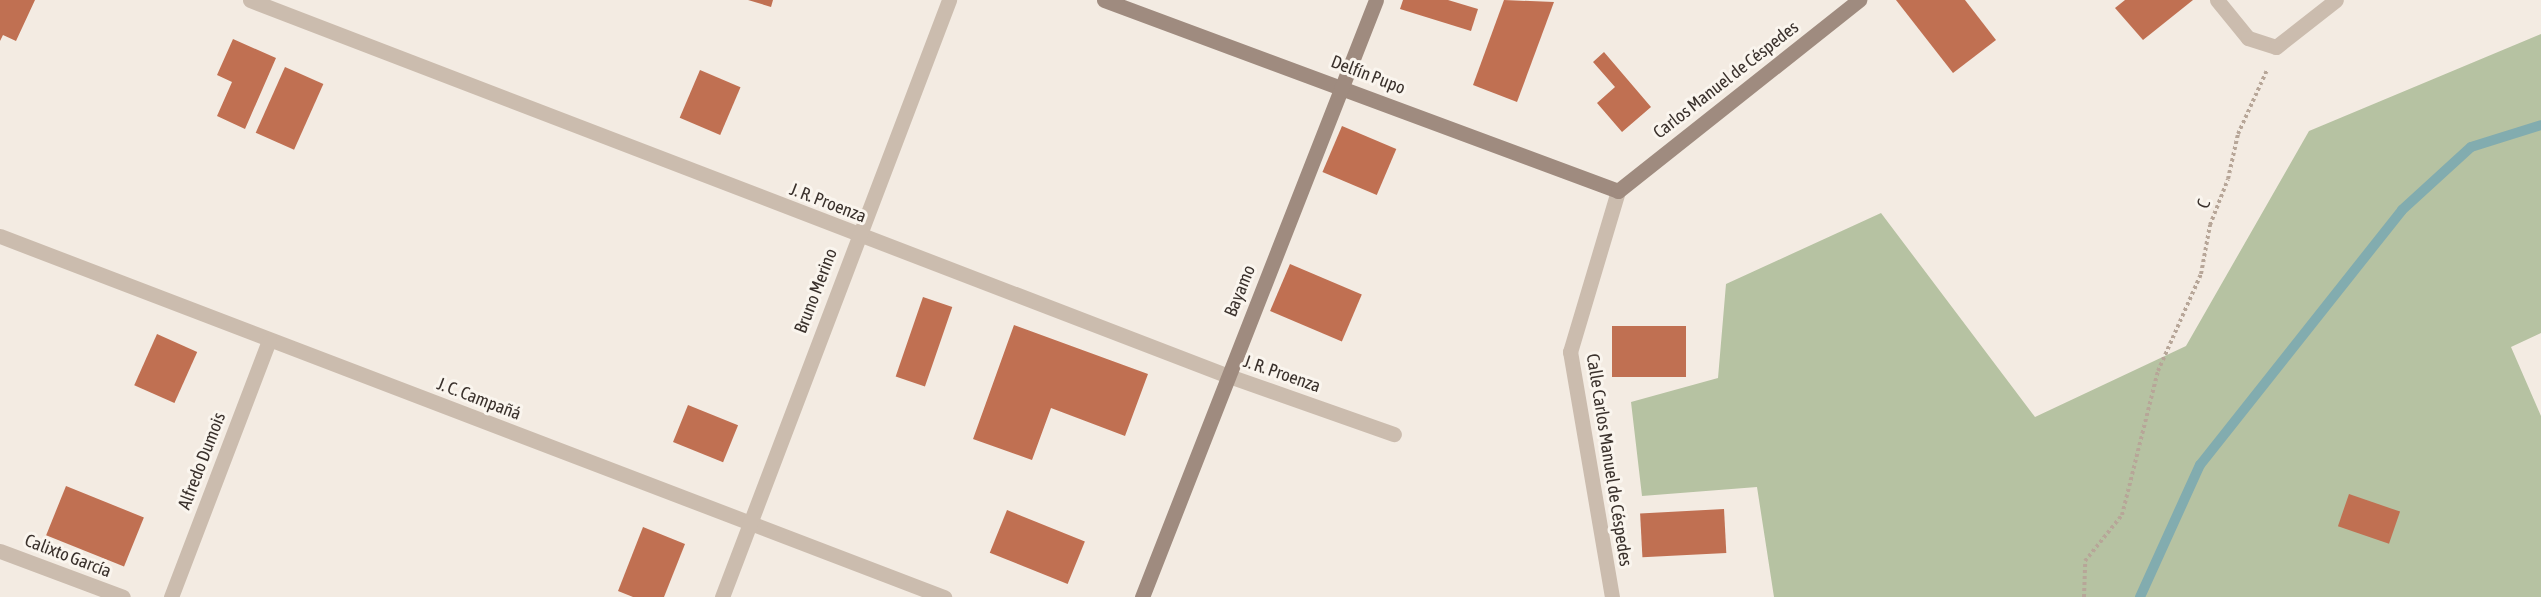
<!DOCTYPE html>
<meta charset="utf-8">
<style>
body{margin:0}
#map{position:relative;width:2541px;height:597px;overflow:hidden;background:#f3ebe2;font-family:"Asap Condensed",sans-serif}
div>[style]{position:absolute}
.green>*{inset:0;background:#b6c2a2}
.stream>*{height:10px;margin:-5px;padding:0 5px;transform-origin:5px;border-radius:5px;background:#82acaf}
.building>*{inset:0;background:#c07052;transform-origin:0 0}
.path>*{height:4px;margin-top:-2px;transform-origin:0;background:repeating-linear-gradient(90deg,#b7a698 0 3px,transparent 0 6px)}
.street>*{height:15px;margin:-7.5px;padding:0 7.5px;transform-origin:7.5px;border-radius:7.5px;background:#cbbcae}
.secondary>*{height:15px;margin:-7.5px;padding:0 7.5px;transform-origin:7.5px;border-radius:7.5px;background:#9f8b7f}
span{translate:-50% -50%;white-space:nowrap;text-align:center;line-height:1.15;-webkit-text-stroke:6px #faf5ee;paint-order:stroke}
.street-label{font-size:18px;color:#3a312c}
</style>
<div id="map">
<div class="green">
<i style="clip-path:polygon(2541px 34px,2541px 333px,2511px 347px,2541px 416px,2541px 597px,1774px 597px,1757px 487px,1642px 496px,1631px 402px,1718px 378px,1726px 284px,1881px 213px,2035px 417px,2186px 346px,2309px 131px)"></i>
</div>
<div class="stream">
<i style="left:2140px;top:597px;width:145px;rotate:-65.6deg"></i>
<i style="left:2200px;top:465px;width:325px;rotate:-51.6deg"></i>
<i style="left:2402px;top:210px;width:93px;rotate:-42.4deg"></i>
<i style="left:2471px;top:147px;width:73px;rotate:-17.4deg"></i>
</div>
<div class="building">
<i style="clip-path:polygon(0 0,35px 0,16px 41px,3px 35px,0 41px)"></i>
<i style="clip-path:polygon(748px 0,773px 0,771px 7px)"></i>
<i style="clip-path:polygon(1403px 0,1448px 0,1478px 9px,1471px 31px,1400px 9px)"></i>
<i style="clip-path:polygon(1504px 0,1554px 2px,1517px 102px,1473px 85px)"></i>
<i style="clip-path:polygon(1896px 0,1965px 0,1996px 40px,1953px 73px)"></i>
<i style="clip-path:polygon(2125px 0,2193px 0,2143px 40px,2115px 8px)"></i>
<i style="clip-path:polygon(233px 39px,276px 58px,245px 129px,217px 116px,232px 82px,217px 75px)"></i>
<i style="clip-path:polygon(1604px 52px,1651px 107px,1622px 132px,1597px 103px,1615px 87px,1593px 62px)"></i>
<i style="left:285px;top:67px;width:42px;height:72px;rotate:24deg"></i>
<i style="left:700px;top:70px;width:44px;height:52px;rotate:23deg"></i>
<i style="left:1342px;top:126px;width:59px;height:50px;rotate:23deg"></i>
<i style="left:1290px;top:264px;width:78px;height:51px;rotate:23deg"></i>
<i style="left:923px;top:297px;width:31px;height:84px;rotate:19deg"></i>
<i style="clip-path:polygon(1014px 325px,1148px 374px,1125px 436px,1051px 408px,1032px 460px,973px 439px)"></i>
<i style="left:1686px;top:326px;width:51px;height:74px;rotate:90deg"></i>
<i style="left:157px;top:334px;width:44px;height:56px;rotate:24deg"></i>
<i style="left:688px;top:405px;width:54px;height:40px;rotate:22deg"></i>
<i style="left:66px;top:486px;width:84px;height:53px;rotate:22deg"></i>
<i style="left:2349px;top:494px;width:54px;height:34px;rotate:19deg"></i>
<i style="left:1724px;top:509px;width:44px;height:84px;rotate:87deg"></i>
<i style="left:1007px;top:510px;width:84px;height:46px;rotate:22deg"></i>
<i style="clip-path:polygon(643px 527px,685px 544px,664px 597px,633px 597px,618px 591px)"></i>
</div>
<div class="path">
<i style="left:2084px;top:597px;width:36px;rotate:-88deg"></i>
<i style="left:2085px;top:561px;width:59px;rotate:-51.2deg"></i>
<i style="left:2122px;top:515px;width:148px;rotate:-76deg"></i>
<i style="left:2158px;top:371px;width:106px;rotate:-66.1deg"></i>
<i style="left:2201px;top:274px;width:50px;rotate:-79.6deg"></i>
<i style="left:2210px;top:225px;width:49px;rotate:-68.6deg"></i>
<i style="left:2228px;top:179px;width:46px;rotate:-77.5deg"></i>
<i style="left:2238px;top:134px;width:70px;rotate:-65.6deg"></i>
</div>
<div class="street">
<i style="left:250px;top:0;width:1046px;rotate:21.02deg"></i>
<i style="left:1226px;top:375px;width:178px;rotate:19.4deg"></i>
<i style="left:2217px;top:0;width:49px;rotate:50.8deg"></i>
<i style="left:2248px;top:38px;width:29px;rotate:18deg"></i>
<i style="left:2276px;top:47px;width:76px;rotate:-38.1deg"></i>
<i style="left:0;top:236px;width:1011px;rotate:20.93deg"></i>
<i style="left:0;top:551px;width:131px;rotate:20.5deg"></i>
<i style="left:171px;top:597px;width:275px;rotate:-69.1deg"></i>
<i style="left:722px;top:597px;width:639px;rotate:-69.18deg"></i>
<i style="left:1612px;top:597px;width:249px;rotate:-99.7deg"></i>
<i style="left:1570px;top:352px;width:168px;rotate:-73.4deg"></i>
</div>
<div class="secondary">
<i style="left:1104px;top:0;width:548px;rotate:20.38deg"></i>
<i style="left:1618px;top:191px;width:308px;rotate:-38.4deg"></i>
<i style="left:1142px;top:597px;width:641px;rotate:-68.6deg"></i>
</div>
<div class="street-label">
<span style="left:1368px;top:75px;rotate:21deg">Delfín Pupo</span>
<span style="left:1726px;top:80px;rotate:-38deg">Carlos Manuel de Céspedes</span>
<span style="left:828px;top:203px;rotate:21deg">J. R. Proenza</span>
<span style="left:2204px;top:204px;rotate:-69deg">C</span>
<span style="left:816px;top:291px;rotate:-69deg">Bruno Merino</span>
<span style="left:1240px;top:291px;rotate:-68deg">Bayamo</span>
<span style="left:1282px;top:374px;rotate:19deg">J. R. Proenza</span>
<span style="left:479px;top:399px;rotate:21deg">J. C. Campañá</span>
<span style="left:1609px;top:460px;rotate:81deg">Calle Carlos Manuel de Céspedes</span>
<span style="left:202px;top:461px;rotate:-69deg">Alfredo Dumois</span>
<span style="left:68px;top:556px;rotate:21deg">Calixto García</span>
</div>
</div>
